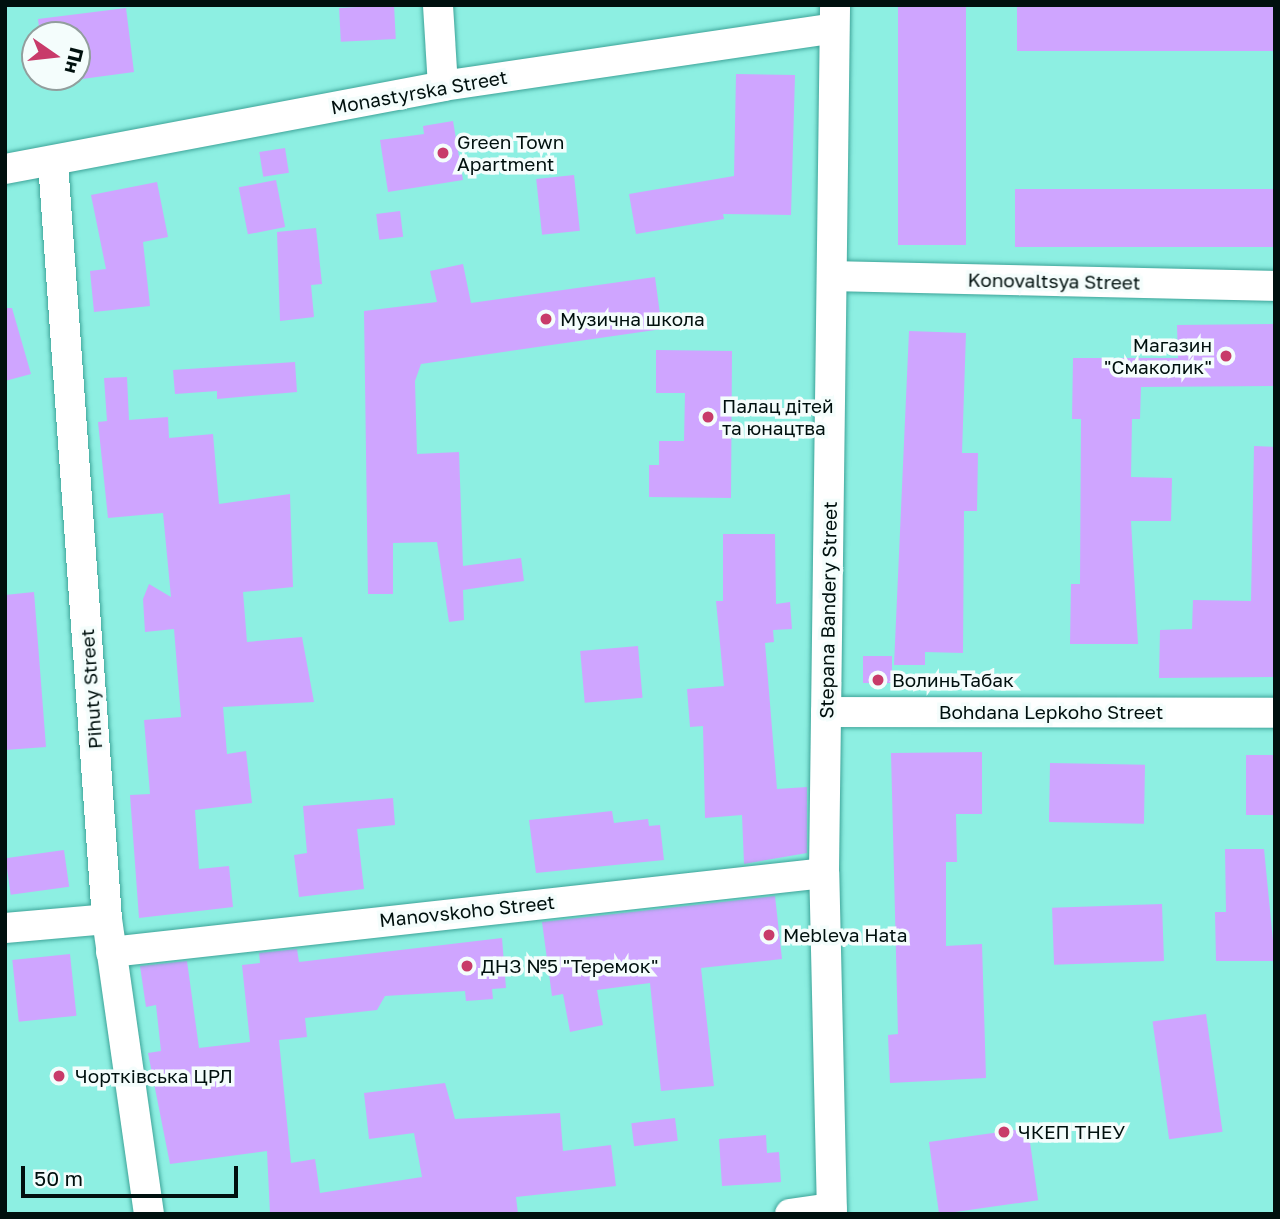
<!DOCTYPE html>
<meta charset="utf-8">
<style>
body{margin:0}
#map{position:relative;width:1280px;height:1219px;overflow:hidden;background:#8defe2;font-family:"Golos Text",sans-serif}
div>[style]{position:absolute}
.building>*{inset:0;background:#cfa5ff;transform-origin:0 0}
.roads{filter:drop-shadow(0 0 2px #3ea499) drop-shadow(0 0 2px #3ea499)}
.minor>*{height:30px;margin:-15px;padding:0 15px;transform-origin:15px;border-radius:15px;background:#fff}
.dots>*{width:19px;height:19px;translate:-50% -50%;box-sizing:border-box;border:4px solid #f4fdfc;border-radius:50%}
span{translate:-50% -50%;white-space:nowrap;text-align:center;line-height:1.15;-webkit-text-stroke:7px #f4fdfc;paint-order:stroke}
.street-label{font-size:19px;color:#00100e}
.poi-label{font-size:19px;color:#00100e}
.left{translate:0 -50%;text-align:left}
.right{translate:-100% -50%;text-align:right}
.frame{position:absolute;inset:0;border:7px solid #00100e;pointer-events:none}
.north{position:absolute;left:21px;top:21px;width:70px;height:70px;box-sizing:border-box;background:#f4fdfc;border:2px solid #929e9d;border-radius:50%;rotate:104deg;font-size:19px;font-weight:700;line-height:28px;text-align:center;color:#00100e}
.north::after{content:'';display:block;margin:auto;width:24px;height:32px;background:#c83b6a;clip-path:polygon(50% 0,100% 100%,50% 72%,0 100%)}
.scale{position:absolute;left:21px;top:1166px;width:217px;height:32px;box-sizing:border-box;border:4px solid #00100e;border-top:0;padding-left:9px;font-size:21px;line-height:24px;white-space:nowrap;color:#00100e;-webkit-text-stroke:5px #f4fdfc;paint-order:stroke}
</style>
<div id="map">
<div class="building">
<i style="left:394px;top:5px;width:34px;height:55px;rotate:87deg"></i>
<i style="left:898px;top:5px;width:68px;height:240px"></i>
<i style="left:1017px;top:5px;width:258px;height:46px"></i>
<i style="clip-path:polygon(126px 8px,134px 72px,45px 84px,45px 77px,77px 77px,77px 35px,40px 35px,38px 19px)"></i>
<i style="clip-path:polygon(736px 74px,795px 75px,791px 215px,723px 214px,724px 219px,636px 234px,629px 194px,734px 176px)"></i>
<i style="clip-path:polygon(453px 121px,463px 180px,388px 192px,380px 140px,424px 134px,423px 126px)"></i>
<i style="left:285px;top:148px;width:25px;height:26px;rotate:81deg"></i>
<i style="left:574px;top:175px;width:56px;height:38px;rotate:84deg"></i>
<i style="left:276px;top:180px;width:48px;height:38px;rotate:79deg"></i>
<i style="clip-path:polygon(157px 182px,168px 237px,143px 242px,150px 306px,94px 312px,90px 271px,106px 269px,91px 195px)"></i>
<i style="left:1015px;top:189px;width:260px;height:58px"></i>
<i style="left:400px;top:211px;width:26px;height:24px;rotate:83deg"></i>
<i style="clip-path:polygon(316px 228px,322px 284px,311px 285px,314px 317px,280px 321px,277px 232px)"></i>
<i style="clip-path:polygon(463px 264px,471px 303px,655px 277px,662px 329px,421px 364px,415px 381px,417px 454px,459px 452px,463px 566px,521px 558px,524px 581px,463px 590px,464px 620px,449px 622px,437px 542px,393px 543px,393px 594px,368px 594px,364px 311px,437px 302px,430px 271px)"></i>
<i style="clip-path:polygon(5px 308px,12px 308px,31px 374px,5px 381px)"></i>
<i style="clip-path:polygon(1275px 324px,1275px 386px,1141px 387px,1140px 419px,1132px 419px,1131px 477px,1172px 478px,1171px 521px,1131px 521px,1138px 644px,1070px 644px,1071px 584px,1080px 584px,1081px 419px,1072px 419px,1073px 358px,1178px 358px,1177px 325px)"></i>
<i style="clip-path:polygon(909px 331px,966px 333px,962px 453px,978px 453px,977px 511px,964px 511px,963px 653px,925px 652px,925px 665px,894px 665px)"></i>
<i style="clip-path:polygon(656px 350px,732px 351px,731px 498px,649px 497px,649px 465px,659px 465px,659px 441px,684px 441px,685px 393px,656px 393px)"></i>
<i style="clip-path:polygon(295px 362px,297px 392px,217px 399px,217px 391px,175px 394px,173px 370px)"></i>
<i style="clip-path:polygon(127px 377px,129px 420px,168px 417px,169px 438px,213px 434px,219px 504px,290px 494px,293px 587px,243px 592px,247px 642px,302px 637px,314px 702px,223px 707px,227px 754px,246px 751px,252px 803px,195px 810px,199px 869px,229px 866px,233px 907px,139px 918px,130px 795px,150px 794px,144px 720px,181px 717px,174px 629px,145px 632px,143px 599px,149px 584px,171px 597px,163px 513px,108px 518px,98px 422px,107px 421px,104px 378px)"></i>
<i style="clip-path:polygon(1254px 446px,1275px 447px,1275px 677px,1159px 678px,1160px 630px,1192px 629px,1193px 600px,1251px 601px)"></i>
<i style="clip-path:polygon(723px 534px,775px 534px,776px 604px,790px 602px,792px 629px,773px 630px,774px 642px,765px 643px,777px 789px,807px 787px,807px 853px,744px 864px,742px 815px,705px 818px,703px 726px,690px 727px,687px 689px,724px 686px,716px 601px,723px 601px)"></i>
<i style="clip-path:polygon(34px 592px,46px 747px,5px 750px,5px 595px)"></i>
<i style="left:638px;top:646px;width:52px;height:58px;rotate:85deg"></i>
<i style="left:892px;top:656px;width:27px;height:29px;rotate:90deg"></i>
<i style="clip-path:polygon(982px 752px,982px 814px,956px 814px,957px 862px,946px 862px,946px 946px,982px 944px,986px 1078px,890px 1083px,888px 1035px,898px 1034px,891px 753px)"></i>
<i style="left:1275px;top:755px;width:60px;height:29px;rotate:90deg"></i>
<i style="left:1050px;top:763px;width:95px;height:59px;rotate:1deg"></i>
<i style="clip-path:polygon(393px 798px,395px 825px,357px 829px,364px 889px,299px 897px,294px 855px,307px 853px,303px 806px)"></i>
<i style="clip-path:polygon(612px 811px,614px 823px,648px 819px,649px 826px,660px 825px,664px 860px,536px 873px,529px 820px)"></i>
<i style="clip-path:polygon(1225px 849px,1264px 849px,1275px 961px,1216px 961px,1215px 912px,1226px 912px)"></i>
<i style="left:64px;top:850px;width:37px;height:59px;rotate:82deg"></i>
<i style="clip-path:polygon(775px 896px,782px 959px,701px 968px,714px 1086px,661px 1091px,650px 983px,597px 990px,603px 1025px,570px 1032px,563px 994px,552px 996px,542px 922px)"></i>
<i style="left:1162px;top:904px;width:57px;height:110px;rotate:88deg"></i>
<i style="clip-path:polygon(502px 938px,506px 988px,492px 989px,493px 999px,466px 1001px,465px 991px,385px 996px,377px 1010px,305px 1018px,307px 1037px,279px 1040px,291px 1163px,315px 1159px,320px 1193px,422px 1177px,414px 1133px,369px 1139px,364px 1093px,445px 1083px,455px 1119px,560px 1113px,563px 1151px,611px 1145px,616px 1186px,516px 1197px,518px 1214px,270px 1214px,267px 1151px,170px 1164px,148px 1053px,161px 1051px,156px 1005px,146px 1007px,140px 966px,187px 961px,199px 1048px,250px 1042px,242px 965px,260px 963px,259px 953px,297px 949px,299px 962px)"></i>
<i style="left:70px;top:954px;width:62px;height:58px;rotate:84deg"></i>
<i style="left:1206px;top:1014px;width:119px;height:54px;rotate:82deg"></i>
<i style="left:675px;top:1118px;width:23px;height:44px;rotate:83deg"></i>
<i style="left:1028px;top:1128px;width:73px;height:100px;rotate:82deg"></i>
<i style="clip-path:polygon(766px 1135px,767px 1153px,779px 1152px,781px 1182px,722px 1186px,719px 1139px)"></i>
</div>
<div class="roads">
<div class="minor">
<i style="left:438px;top:5px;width:81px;rotate:86.5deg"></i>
<i style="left:53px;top:162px;width:759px;rotate:85.92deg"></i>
<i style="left:107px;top:919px;width:298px;rotate:81.9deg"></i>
<i style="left:5px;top:169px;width:446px;rotate:-10.7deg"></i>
<i style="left:443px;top:86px;width:395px;rotate:-8.4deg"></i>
<i style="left:833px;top:276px;width:442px;rotate:1.3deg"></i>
<i style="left:826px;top:712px;width:449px;rotate:0.1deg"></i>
<i style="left:5px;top:928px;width:102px;rotate:-5deg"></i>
<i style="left:111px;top:952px;width:717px;rotate:-6.32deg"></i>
<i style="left:790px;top:1214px;width:42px;rotate:-8.1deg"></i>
<i style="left:832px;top:1214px;width:341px;rotate:-91.3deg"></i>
<i style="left:824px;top:873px;width:868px;rotate:-89.27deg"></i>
</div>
</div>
<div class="dots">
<i style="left:443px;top:153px;background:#c83b6a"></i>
<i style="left:546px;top:319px;background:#c83b6a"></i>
<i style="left:1226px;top:356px;background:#c83b6a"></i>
<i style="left:708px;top:417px;background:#c83b6a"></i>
<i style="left:878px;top:680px;background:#c83b6a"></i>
<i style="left:769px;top:935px;background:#c83b6a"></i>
<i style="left:467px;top:966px;background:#c83b6a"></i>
<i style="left:59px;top:1076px;background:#c83b6a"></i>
<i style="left:1004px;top:1132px;background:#c83b6a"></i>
</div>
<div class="street-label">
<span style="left:419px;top:92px;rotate:-10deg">Monastyrska Street</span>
<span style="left:1054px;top:281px;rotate:1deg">Konovaltsya Street</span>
<span style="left:828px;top:610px;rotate:-89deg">Stepana Bandery Street</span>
<span style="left:91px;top:689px;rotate:-94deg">Pihuty Street</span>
<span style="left:1051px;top:712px">Bohdana Lepkoho Street</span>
<span style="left:467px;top:911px;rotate:-6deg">Manovskoho Street</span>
</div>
<div class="poi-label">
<span class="left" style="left:457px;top:153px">Green Town<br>Apartment</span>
<span class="left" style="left:560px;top:319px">Музична школа</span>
<span class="right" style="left:1212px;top:356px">Магазин<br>"Смаколик"</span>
<span class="left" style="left:722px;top:417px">Палац дітей<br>та юнацтва</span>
<span class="left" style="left:892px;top:680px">ВолиньТабак</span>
<span class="left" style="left:783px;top:935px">Mebleva Hata</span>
<span class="left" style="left:481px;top:966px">ДНЗ №5 "Теремок"</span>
<span class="left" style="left:75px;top:1076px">Чортківська ЦРЛ</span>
<span class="left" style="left:1018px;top:1132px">ЧКЕП ТНЕУ</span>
</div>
<div class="frame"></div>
<div class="north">Пн</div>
<div class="scale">50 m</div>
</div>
